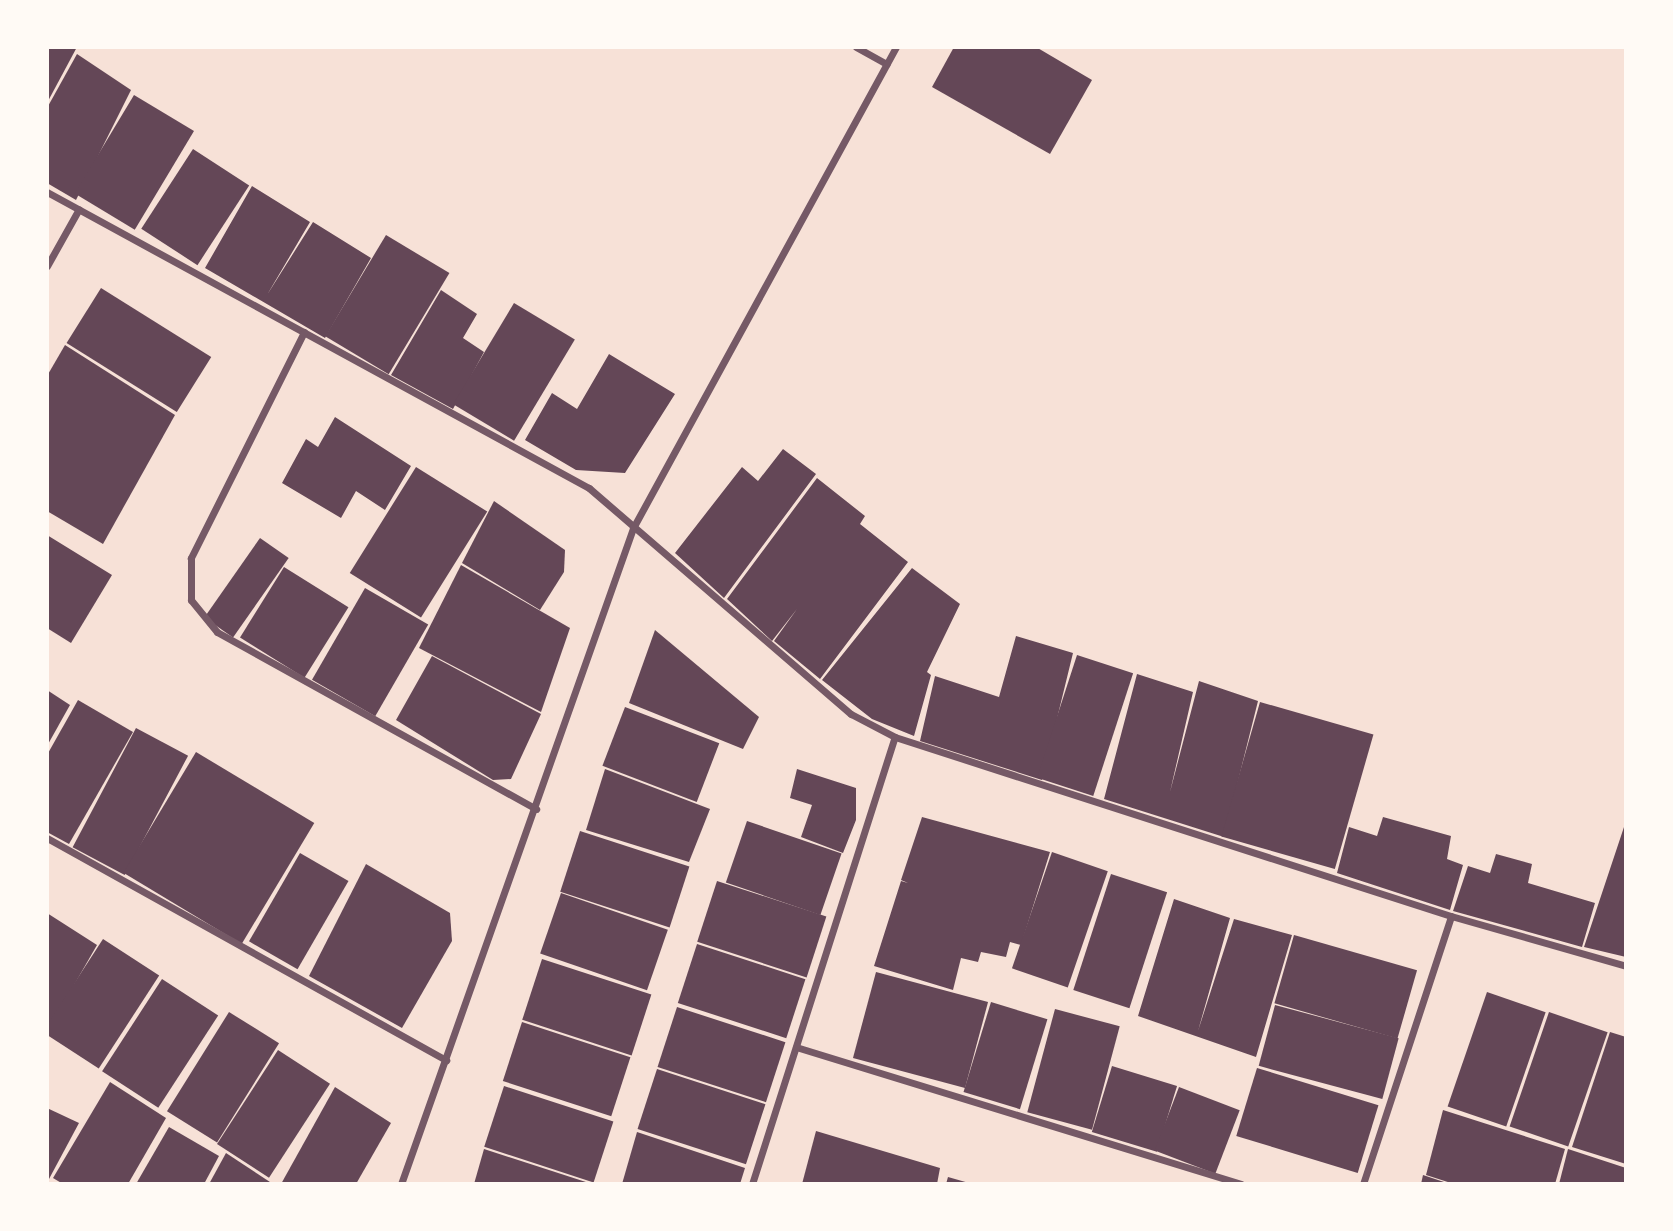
<!DOCTYPE html>
<style>
body{margin:0}
#map{position:relative;width:1673px;height:1231px;overflow:hidden;background:#f7e1d7;font-family:Jost,sans-serif}
div>[style]{position:absolute}
.building>*{inset:0;background:#644757;transform-origin:0 0}
.minor>*{height:7px;margin:-3.5px;padding:0 3.5px;transform-origin:3.5px;border-radius:3.5px;background:#755966}
span{translate:-50% -50%;white-space:nowrap;text-align:center;line-height:1.15;-webkit-text-stroke:5px #fffaf5;paint-order:stroke}
.frame{position:absolute;inset:0;border:49px solid #fffaf5;pointer-events:none}
</style>
<div id="map">
<div class="building">
<i style="clip-path:polygon(47px 47px,77px 47px,47px 103px)"></i>
<i style="clip-path:polygon(954px 47px,1036px 47px,1092px 80px,1050px 154px,932px 87px)"></i>
<i style="clip-path:polygon(77px 54px,131px 90px,76px 200px,47px 183px,47px 108px)"></i>
<i style="left:134px;top:95px;width:70px;height:115px;rotate:31deg"></i>
<i style="left:193px;top:149px;width:67px;height:95px;rotate:33deg"></i>
<i style="clip-path:polygon(252px 186px,310px 222px,267px 295px,313px 222px,371px 258px,325px 338px,205px 268px)"></i>
<i style="left:386px;top:235px;width:74px;height:118px;rotate:31deg"></i>
<i style="left:101px;top:288px;width:130px;height:65px;rotate:32deg"></i>
<i style="clip-path:polygon(441px 290px,477px 314px,463px 338px,484px 352px,453px 409px,391px 375px)"></i>
<i style="left:514px;top:303px;width:71px;height:118px;rotate:31deg"></i>
<i style="clip-path:polygon(65px 345px,175px 415px,103px 544px,47px 511px,47px 376px)"></i>
<i style="clip-path:polygon(609px 354px,675px 394px,625px 473px,576px 470px,525px 440px,552px 393px,577px 409px)"></i>
<i style="clip-path:polygon(335px 417px,411px 466px,385px 510px,356px 491px,341px 518px,282px 483px,306px 439px,318px 447px)"></i>
<i style="clip-path:polygon(783px 449px,816px 474px,724px 598px,675px 553px,742px 467px,758px 481px)"></i>
<i style="left:416px;top:467px;width:84px;height:125px;rotate:32deg"></i>
<i style="clip-path:polygon(817px 478px,865px 516px,860px 524px,908px 562px,820px 679px,774px 641px,797px 609px,772px 641px,727px 599px)"></i>
<i style="clip-path:polygon(494px 501px,565px 550px,564px 572px,540px 610px,462px 563px)"></i>
<i style="clip-path:polygon(47px 535px,112px 575px,71px 643px,47px 628px)"></i>
<i style="left:260px;top:538px;width:35px;height:97px;rotate:35deg"></i>
<i style="clip-path:polygon(461px 565px,570px 628px,541px 712px,419px 648px)"></i>
<i style="left:284px;top:567px;width:76px;height:83px;rotate:32deg"></i>
<i style="clip-path:polygon(912px 568px,960px 604px,927px 672px,931px 675px,914px 736px,872px 719px,822px 680px)"></i>
<i style="left:365px;top:588px;width:73px;height:106px;rotate:30deg"></i>
<i style="clip-path:polygon(655px 630px,759px 717px,743px 749px,629px 703px)"></i>
<i style="clip-path:polygon(1016px 636px,1073px 653px,1042px 780px,920px 741px,935px 676px,999px 697px)"></i>
<i style="left:1077px;top:655px;width:59px;height:129px;rotate:18deg"></i>
<i style="clip-path:polygon(432px 656px,541px 714px,511px 779px,493px 780px,396px 720px)"></i>
<i style="clip-path:polygon(1137px 674px,1193px 692px,1170px 792px,1199px 681px,1258px 701px,1224px 837px,1104px 799px)"></i>
<i style="clip-path:polygon(47px 690px,70px 705px,47px 746px)"></i>
<i style="clip-path:polygon(78px 700px,133px 732px,69px 844px,47px 832px,47px 755px)"></i>
<i style="left:1260px;top:702px;width:118px;height:140px;rotate:16deg"></i>
<i style="left:625px;top:707px;width:101px;height:63px;rotate:21deg"></i>
<i style="left:136px;top:728px;width:59px;height:135px;rotate:28deg"></i>
<i style="left:196px;top:752px;width:138px;height:141px;rotate:31deg"></i>
<i style="clip-path:polygon(605px 769px,710px 809px,689px 862px,586px 830px)"></i>
<i style="clip-path:polygon(797px 769px,856px 788px,856px 820px,843px 853px,801px 837px,812px 805px,790px 798px)"></i>
<i style="clip-path:polygon(922px 817px,1050px 852px,1021px 945px,1010px 942px,1006px 957px,981px 952px,978px 962px,961px 958px,953px 990px,874px 966px,901px 881px,908px 883px,901px 880px)"></i>
<i style="clip-path:polygon(1383px 817px,1451px 836px,1447px 859px,1463px 865px,1450px 910px,1337px 873px,1349px 827px,1377px 836px)"></i>
<i style="left:747px;top:821px;width:100px;height:65px;rotate:19deg"></i>
<i style="clip-path:polygon(1625px 824px,1626px 824px,1626px 957px,1584px 947px)"></i>
<i style="left:580px;top:831px;width:115px;height:64px;rotate:18deg"></i>
<i style="left:1052px;top:852px;width:59px;height:123px;rotate:19deg"></i>
<i style="left:300px;top:853px;width:56px;height:102px;rotate:30deg"></i>
<i style="clip-path:polygon(1496px 854px,1532px 864px,1528px 883px,1595px 903px,1582px 947px,1453px 911px,1468px 866px,1490px 873px)"></i>
<i style="clip-path:polygon(366px 864px,450px 913px,452px 941px,402px 1028px,309px 976px)"></i>
<i style="left:1111px;top:874px;width:59px;height:122px;rotate:18deg"></i>
<i style="left:717px;top:881px;width:115px;height:64px;rotate:18deg"></i>
<i style="left:561px;top:893px;width:113px;height:64px;rotate:19deg"></i>
<i style="clip-path:polygon(1174px 899px,1230px 918px,1198px 1031px,1234px 919px,1292px 935px,1256px 1057px,1138px 1016px)"></i>
<i style="clip-path:polygon(47px 913px,97px 945px,47px 1032px)"></i>
<i style="left:1294px;top:935px;width:128px;height:71px;rotate:16deg"></i>
<i style="left:103px;top:939px;width:67px;height:111px;rotate:33deg"></i>
<i style="left:697px;top:944px;width:114px;height:62px;rotate:18deg"></i>
<i style="left:542px;top:959px;width:115px;height:64px;rotate:18deg"></i>
<i style="left:876px;top:972px;width:116px;height:89px;rotate:15deg"></i>
<i style="left:162px;top:979px;width:67px;height:110px;rotate:33deg"></i>
<i style="left:1487px;top:992px;width:62px;height:121px;rotate:19deg"></i>
<i style="left:991px;top:1002px;width:59px;height:94px;rotate:17deg"></i>
<i style="left:1275px;top:1005px;width:128px;height:63px;rotate:15deg"></i>
<i style="left:677px;top:1007px;width:114px;height:63px;rotate:18deg"></i>
<i style="left:1055px;top:1009px;width:67px;height:107px;rotate:15deg"></i>
<i style="left:229px;top:1012px;width:59px;height:117px;rotate:32deg"></i>
<i style="left:1549px;top:1012px;width:62px;height:121px;rotate:19deg"></i>
<i style="left:522px;top:1022px;width:114px;height:62px;rotate:18deg"></i>
<i style="clip-path:polygon(1610px 1032px,1626px 1037px,1626px 1164px,1572px 1147px)"></i>
<i style="left:278px;top:1050px;width:62px;height:112px;rotate:33deg"></i>
<i style="left:1112px;top:1066px;width:68px;height:69px;rotate:17deg"></i>
<i style="left:1257px;top:1068px;width:127px;height:71px;rotate:17deg"></i>
<i style="left:657px;top:1069px;width:114px;height:63px;rotate:18deg"></i>
<i style="clip-path:polygon(110px 1082px,166px 1118px,128px 1184px,63px 1184px,53px 1178px)"></i>
<i style="left:504px;top:1086px;width:115px;height:64px;rotate:18deg"></i>
<i style="clip-path:polygon(335px 1087px,391px 1123px,356px 1184px,281px 1184px)"></i>
<i style="left:1179px;top:1087px;width:65px;height:68px;rotate:21deg"></i>
<i style="clip-path:polygon(47px 1108px,79px 1123px,49px 1179px,47px 1178px)"></i>
<i style="clip-path:polygon(1443px 1110px,1565px 1149px,1555px 1184px,1454px 1184px,1426px 1175px)"></i>
<i style="clip-path:polygon(169px 1127px,219px 1156px,204px 1184px,136px 1184px)"></i>
<i style="clip-path:polygon(816px 1131px,940px 1168px,937px 1184px,802px 1184px)"></i>
<i style="clip-path:polygon(637px 1132px,745px 1168px,740px 1184px,622px 1184px)"></i>
<i style="clip-path:polygon(484px 1149px,589px 1183px,589px 1184px,474px 1184px)"></i>
<i style="clip-path:polygon(1568px 1149px,1626px 1168px,1626px 1184px,1559px 1184px)"></i>
<i style="clip-path:polygon(226px 1153px,273px 1184px,209px 1184px)"></i>
<i style="clip-path:polygon(1423px 1175px,1447px 1183px,1447px 1184px,1421px 1184px)"></i>
<i style="clip-path:polygon(948px 1177px,969px 1183px,969px 1184px,946px 1184px)"></i>
</div>
<div class="minor">
<i style="left:856px;top:47px;width:35px;rotate:29deg"></i>
<i style="left:47px;top:192px;width:618px;rotate:28.64deg"></i>
<i style="left:589px;top:488px;width:346px;rotate:40.8deg"></i>
<i style="left:851px;top:714px;width:50px;rotate:27.6deg"></i>
<i style="left:895px;top:737px;width:584px;rotate:17.85deg"></i>
<i style="left:1451px;top:916px;width:182px;rotate:15.9deg"></i>
<i style="left:47px;top:266px;width:65px;rotate:-60.7deg"></i>
<i style="left:304px;top:332px;width:253px;rotate:116.6deg"></i>
<i style="left:191px;top:558px;width:42px;rotate:90deg"></i>
<i style="left:191px;top:600px;width:41px;rotate:50.9deg"></i>
<i style="left:217px;top:632px;width:365px;rotate:29deg"></i>
<i style="left:47px;top:838px;width:457px;rotate:29.1deg"></i>
<i style="left:796px;top:1047px;width:466px;rotate:17.1deg"></i>
<i style="left:401px;top:1184px;width:696px;rotate:-70.52deg"></i>
<i style="left:633px;top:528px;width:548px;rotate:-61.33deg"></i>
<i style="left:752px;top:1184px;width:469px;rotate:-72.3deg"></i>
<i style="left:1363px;top:1184px;width:282px;rotate:-71.8deg"></i>
</div>
<div class="frame"></div>
</div>
